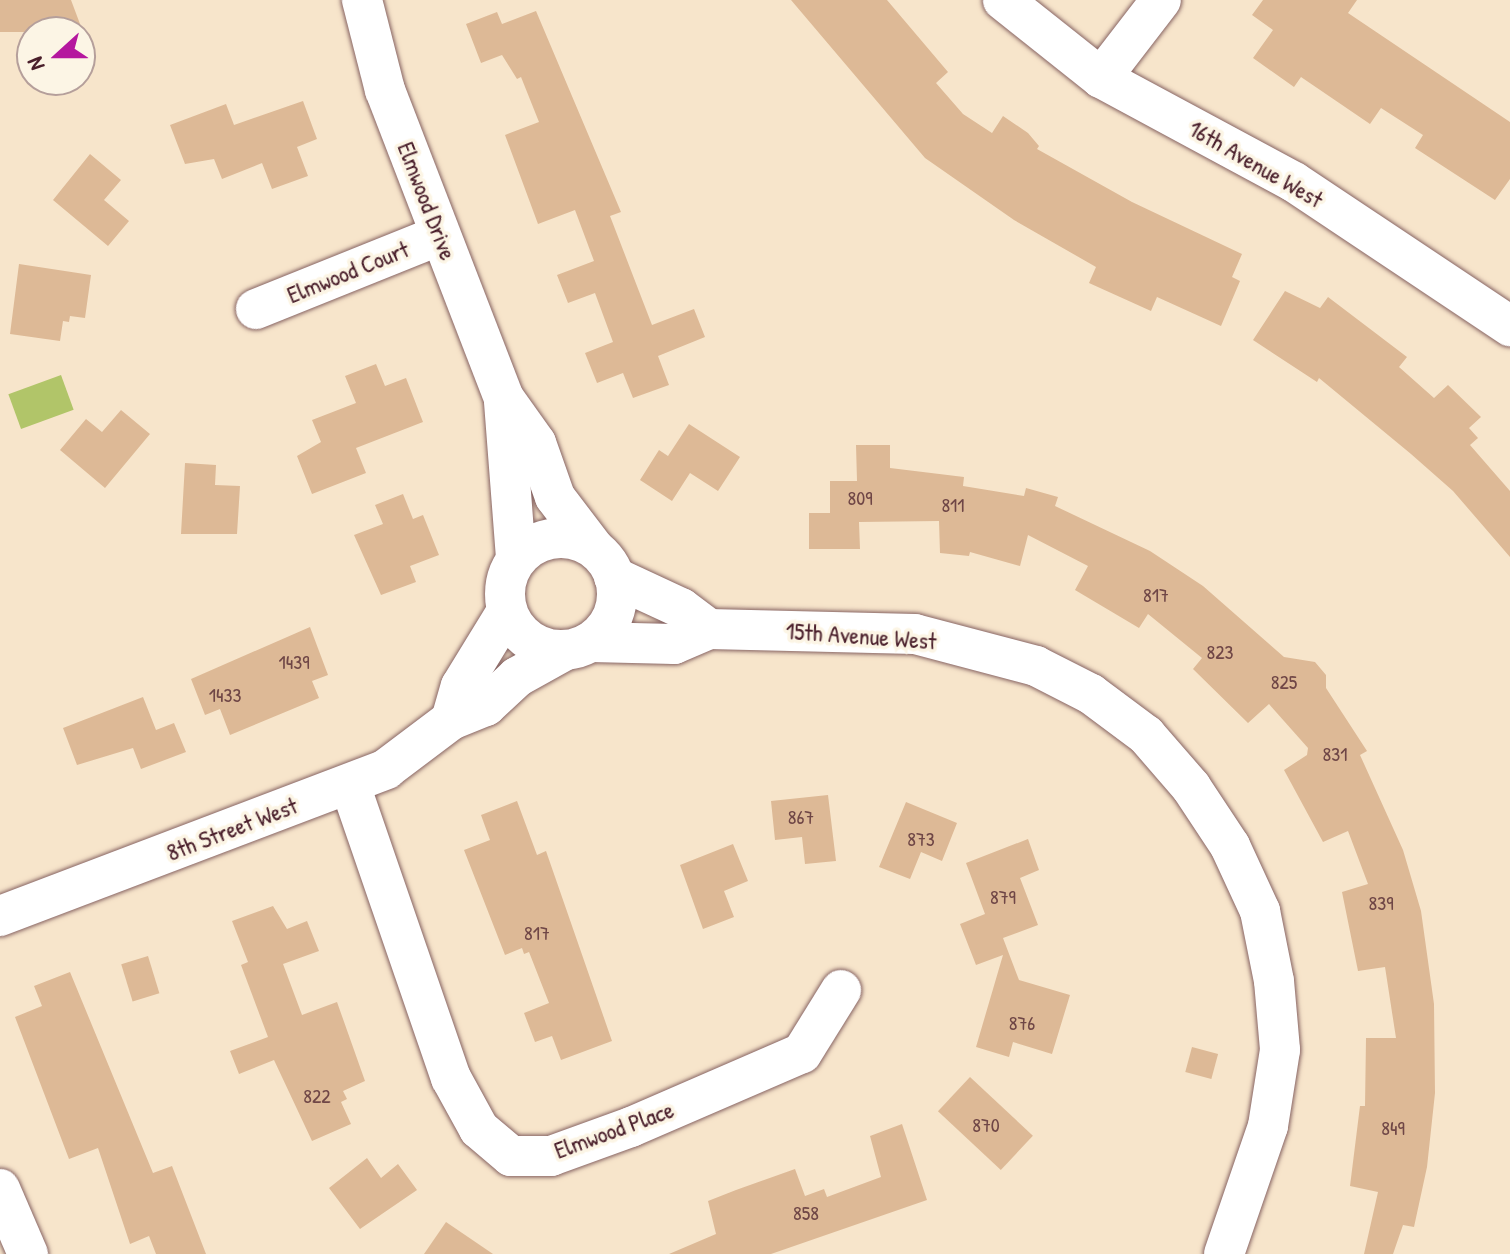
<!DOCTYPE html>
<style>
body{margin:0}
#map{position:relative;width:1510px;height:1254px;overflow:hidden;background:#f7e5cb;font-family:"Patrick Hand",sans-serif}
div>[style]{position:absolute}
.green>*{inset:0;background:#b1c569;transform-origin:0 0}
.building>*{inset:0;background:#ddb996;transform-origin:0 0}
.roads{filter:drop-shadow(0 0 2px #876463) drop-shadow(0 0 2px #876463)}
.minor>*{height:40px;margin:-20px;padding:0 20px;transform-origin:20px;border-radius:20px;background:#fff}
.minor>.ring{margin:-20px;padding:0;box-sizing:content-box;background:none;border:40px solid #fff;border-radius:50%}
span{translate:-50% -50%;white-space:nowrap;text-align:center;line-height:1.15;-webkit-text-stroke:7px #fcf5e5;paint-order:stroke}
.number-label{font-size:20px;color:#6f4646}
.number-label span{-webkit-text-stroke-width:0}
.street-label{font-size:24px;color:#4a1f2b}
.north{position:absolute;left:16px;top:16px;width:80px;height:80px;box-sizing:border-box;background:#fcf5e5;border:2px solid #b59f9b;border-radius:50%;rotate:249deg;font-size:22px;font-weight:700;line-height:32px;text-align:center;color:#4a1f2b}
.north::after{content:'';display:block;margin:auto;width:28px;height:36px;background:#b5179e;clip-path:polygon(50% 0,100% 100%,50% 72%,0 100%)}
</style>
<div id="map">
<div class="green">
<i style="left:61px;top:375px;width:37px;height:56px;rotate:70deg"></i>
</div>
<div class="building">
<i style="clip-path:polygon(0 0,71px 0,83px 32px,0 32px)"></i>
<i style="clip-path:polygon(791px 0,887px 0,948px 72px,936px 83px,963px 114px,992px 133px,1003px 116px,1028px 133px,1039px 146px,1037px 149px,1132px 202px,1242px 254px,1232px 277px,1240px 281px,1221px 326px,1157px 297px,1151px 311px,1089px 283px,1096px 267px,1014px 220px,925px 158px)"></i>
<i style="clip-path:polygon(1263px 0,1357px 0,1348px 13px,1510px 122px,1510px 179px,1495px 200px,1415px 148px,1423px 135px,1381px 108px,1370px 124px,1301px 77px,1294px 87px,1253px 58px,1273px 30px,1252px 15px)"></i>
<i style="clip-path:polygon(536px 11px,621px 212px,610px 216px,652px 325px,694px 309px,705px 337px,658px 356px,669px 385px,633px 398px,623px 373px,597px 383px,585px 353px,613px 342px,595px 293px,568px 303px,557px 275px,594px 261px,575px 210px,538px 224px,505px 135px,539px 122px,521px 77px,517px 79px,502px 55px,481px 63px,466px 24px,497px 12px,502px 24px)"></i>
<i style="clip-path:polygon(303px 101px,317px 139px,297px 147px,308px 176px,272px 189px,262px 163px,222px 179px,214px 159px,185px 164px,170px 125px,226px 104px,234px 125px)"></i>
<i style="clip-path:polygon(90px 154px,121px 180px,104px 200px,129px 221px,108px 246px,53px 200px)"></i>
<i style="clip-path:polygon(19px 264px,91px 275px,85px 318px,70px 316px,69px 322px,63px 321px,60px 341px,10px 334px)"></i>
<i style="clip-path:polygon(1285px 291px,1320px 308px,1328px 297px,1407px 357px,1399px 367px,1434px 398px,1448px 385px,1481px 417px,1469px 428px,1478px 438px,1470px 445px,1510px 491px,1510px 557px,1453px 491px,1411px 454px,1319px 378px,1317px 382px,1253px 340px)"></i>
<i style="clip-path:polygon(376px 364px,385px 386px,406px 378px,423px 422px,356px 448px,366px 473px,312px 494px,297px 456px,321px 442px,312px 420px,356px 403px,345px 376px)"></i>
<i style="clip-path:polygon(121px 410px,150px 434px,105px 488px,60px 450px,86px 419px,102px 432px)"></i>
<i style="clip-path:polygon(689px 424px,740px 457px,718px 491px,690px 473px,672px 501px,640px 480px,659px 450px,668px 456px)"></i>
<i style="clip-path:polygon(856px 445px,890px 445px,890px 468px,964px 477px,963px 486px,1024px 496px,1026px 488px,1058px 497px,1055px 506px,1150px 551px,1203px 586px,1284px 657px,1315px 662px,1326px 675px,1326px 688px,1367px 751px,1360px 755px,1403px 850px,1421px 911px,1434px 1004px,1435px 1093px,1427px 1167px,1414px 1227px,1403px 1225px,1393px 1254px,1364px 1254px,1378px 1192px,1350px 1186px,1360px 1106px,1365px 1106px,1366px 1038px,1396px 1038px,1385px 967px,1358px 971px,1342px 892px,1368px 884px,1348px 831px,1323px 842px,1284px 770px,1307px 755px,1308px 748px,1269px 704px,1248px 723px,1193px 669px,1202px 658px,1148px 614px,1139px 628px,1075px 590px,1088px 566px,1028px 535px,1020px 566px,970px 552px,969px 556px,940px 553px,939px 521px,859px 522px,860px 549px,809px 549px,809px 513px,830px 513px,830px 481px,857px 481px)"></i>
<i style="clip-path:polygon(185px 463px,216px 465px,215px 485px,240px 486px,237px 534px,181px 534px)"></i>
<i style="clip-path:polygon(403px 494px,413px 519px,423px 515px,439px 555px,410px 566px,416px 582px,381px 595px,354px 535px,383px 524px,375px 505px)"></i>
<i style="clip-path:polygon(310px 627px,328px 675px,312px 681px,319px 698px,230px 735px,220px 709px,205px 715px,191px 679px)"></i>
<i style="clip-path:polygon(143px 697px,156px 730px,174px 723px,186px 752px,141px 769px,133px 748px,77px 765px,63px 728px)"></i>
<i style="clip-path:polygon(828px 795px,836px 861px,805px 864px,802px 837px,775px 840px,771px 801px)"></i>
<i style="clip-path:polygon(517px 801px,537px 855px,546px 851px,612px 1041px,561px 1060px,552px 1036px,535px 1042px,524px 1013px,549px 1003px,529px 952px,524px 954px,522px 948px,505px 955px,464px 850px,490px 840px,481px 815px)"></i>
<i style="clip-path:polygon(906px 802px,957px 823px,942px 861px,921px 852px,910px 879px,879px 867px)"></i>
<i style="clip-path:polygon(1028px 839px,1039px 870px,1020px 878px,1038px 925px,1003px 938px,1019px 980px,1070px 995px,1052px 1054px,1013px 1042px,1009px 1057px,976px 1047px,1003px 955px,976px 965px,960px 924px,985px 914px,966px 863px)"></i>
<i style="clip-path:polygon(733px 844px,748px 881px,724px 891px,734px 917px,703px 929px,680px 865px)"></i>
<i style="clip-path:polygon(273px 906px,287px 929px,307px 921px,319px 951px,283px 964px,302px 1015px,337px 1002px,365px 1081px,343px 1091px,347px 1099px,341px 1102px,351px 1124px,312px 1141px,274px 1060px,239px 1074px,230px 1051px,268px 1037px,241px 965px,248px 962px,232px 921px)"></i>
<i style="left:148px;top:956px;width:39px;height:28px;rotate:73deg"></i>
<i style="clip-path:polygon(70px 972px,153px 1173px,172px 1166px,206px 1254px,156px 1254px,149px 1236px,130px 1244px,98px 1148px,69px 1159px,15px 1017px,42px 1006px,34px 986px)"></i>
<i style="left:1192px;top:1047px;width:27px;height:26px;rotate:15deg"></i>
<i style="left:970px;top:1077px;width:86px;height:47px;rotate:43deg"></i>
<i style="clip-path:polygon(902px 1124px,927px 1200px,771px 1254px,669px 1254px,716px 1234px,708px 1201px,736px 1190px,795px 1169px,805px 1196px,824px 1189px,827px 1197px,881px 1177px,870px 1136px)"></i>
<i style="clip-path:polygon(367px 1158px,381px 1178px,398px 1164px,417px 1190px,360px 1229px,329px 1188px)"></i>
<i style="clip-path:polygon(446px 1222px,493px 1254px,424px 1254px)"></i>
</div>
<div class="roads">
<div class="minor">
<i style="left:362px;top:0;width:93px;rotate:75.7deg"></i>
<i style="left:385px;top:90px;width:330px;rotate:68.9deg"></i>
<i style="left:504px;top:398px;width:55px;rotate:54.6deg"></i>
<i style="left:536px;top:443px;width:57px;rotate:70.6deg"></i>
<i style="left:555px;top:497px;width:63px;rotate:52.8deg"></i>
<i style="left:1003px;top:0;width:125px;rotate:38.5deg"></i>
<i style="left:1101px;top:78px;width:219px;rotate:28.3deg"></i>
<i style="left:1294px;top:182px;width:260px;rotate:33.7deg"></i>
<i style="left:1101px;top:78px;width:98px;rotate:-52.4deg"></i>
<i style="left:256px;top:309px;width:198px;rotate:-21.9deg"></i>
<i style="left:504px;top:402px;width:157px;rotate:85.6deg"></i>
<i class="ring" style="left:505px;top:538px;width:72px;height:72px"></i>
<i style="left:614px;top:577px;width:74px;rotate:24.8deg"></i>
<i style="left:681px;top:608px;width:35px;rotate:37deg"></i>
<i style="left:591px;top:642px;width:83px;rotate:1.4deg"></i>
<i style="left:674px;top:644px;width:38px;rotate:-23deg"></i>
<i style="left:709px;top:629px;width:206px;rotate:1.4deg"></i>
<i style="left:915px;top:634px;width:125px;rotate:14.8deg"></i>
<i style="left:1036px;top:666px;width:62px;rotate:27deg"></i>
<i style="left:1091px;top:694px;width:69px;rotate:36.7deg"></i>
<i style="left:1146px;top:735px;width:69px;rotate:49.1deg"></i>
<i style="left:1191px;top:787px;width:71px;rotate:56.5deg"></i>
<i style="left:1230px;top:846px;width:72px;rotate:65.2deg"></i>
<i style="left:1260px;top:911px;width:71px;rotate:78.7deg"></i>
<i style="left:1274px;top:981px;width:69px;rotate:85deg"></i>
<i style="left:1280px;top:1050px;width:77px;rotate:99deg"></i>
<i style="left:1268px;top:1126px;width:135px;rotate:109deg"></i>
<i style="left:451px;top:720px;width:35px;rotate:-74deg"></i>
<i style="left:461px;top:686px;width:88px;rotate:-58.5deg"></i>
<i style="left:350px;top:785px;width:310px;rotate:71deg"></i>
<i style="left:451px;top:1078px;width:58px;rotate:61.2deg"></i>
<i style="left:479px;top:1129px;width:42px;rotate:40.2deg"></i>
<i style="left:511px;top:1156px;width:40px"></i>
<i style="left:551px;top:1156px;width:85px;rotate:-19.9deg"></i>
<i style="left:631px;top:1127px;width:186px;rotate:-23.4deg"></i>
<i style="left:802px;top:1053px;width:74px;rotate:-58.2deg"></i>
<i style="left:0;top:916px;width:413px;rotate:-20.8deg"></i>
<i style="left:386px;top:769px;width:81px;rotate:-37deg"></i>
<i style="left:451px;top:720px;width:38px;rotate:-22deg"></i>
<i style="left:486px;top:706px;width:42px;rotate:-43.1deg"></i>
<i style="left:517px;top:677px;width:54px;rotate:-29deg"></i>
<i style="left:0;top:1189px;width:71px;rotate:66.7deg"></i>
</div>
</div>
<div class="number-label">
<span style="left:860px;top:497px">809</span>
<span style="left:953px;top:504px">811</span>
<span style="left:1156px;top:594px">817</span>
<span style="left:1220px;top:651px">823</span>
<span style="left:294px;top:661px">1439</span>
<span style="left:1284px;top:681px">825</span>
<span style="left:225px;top:694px">1433</span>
<span style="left:1335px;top:753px">831</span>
<span style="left:801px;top:816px">867</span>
<span style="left:921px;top:838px">873</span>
<span style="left:1003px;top:896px">879</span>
<span style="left:1381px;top:902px">839</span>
<span style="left:537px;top:932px">817</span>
<span style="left:1022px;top:1022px">876</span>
<span style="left:317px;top:1095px">822</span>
<span style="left:986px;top:1124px">870</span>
<span style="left:1393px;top:1127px">849</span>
<span style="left:806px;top:1212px">858</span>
</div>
<div class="street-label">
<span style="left:1256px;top:164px;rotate:30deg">16th Avenue West</span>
<span style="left:427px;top:201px;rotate:69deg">Elmwood Drive</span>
<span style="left:348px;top:272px;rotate:-22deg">Elmwood Court</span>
<span style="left:861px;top:636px;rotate:4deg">15th Avenue West</span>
<span style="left:232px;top:829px;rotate:-21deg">8th Street West</span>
<span style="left:614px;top:1130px;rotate:-20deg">Elmwood Place</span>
</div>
<div class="north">N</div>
</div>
